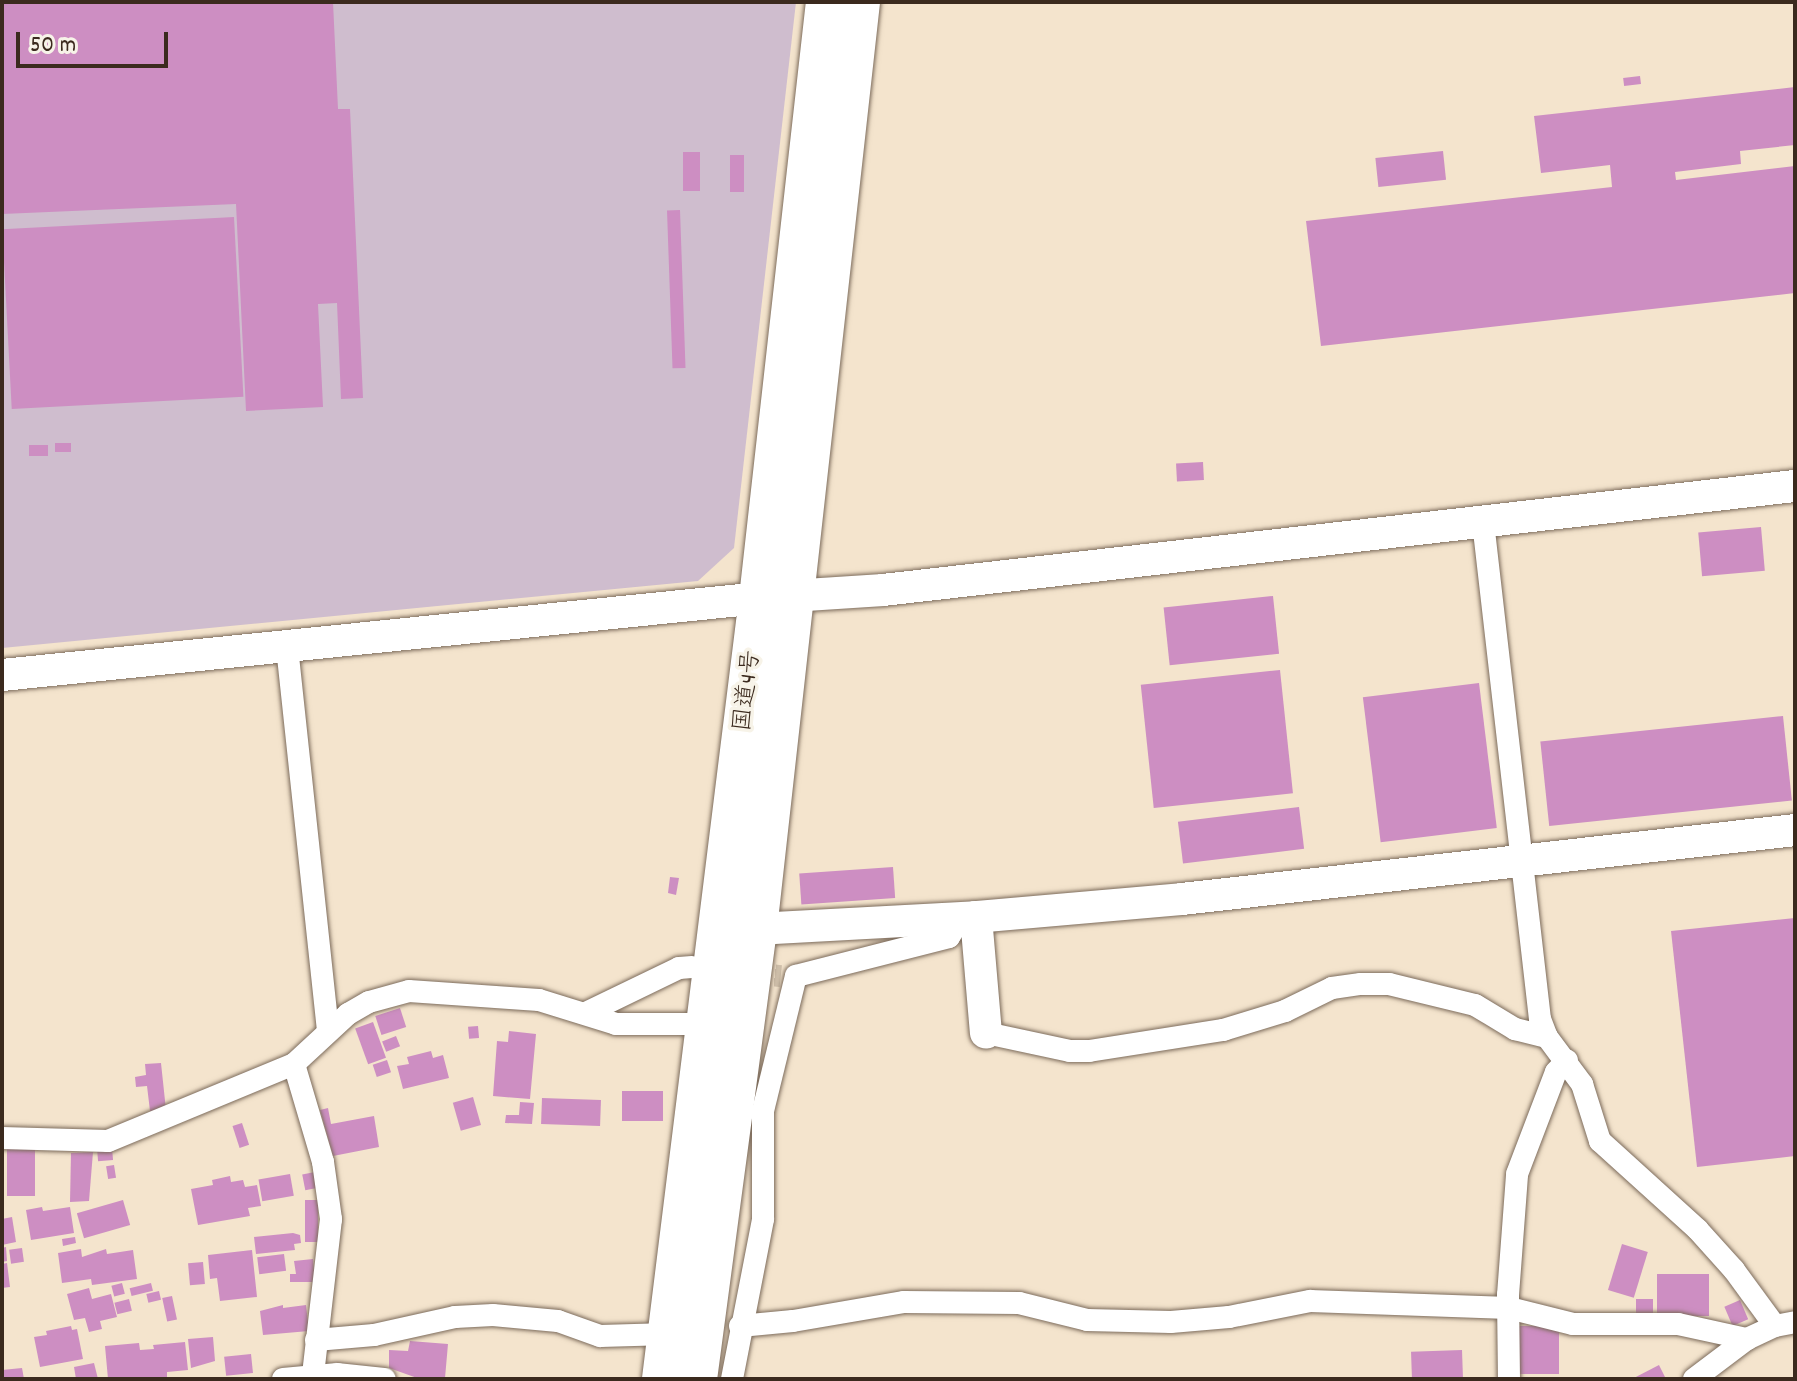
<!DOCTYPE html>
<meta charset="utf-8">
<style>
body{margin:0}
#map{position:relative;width:1797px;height:1381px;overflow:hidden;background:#f4e4cd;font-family:Dekko,"Klee One",sans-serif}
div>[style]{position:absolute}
.industrial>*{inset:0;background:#cfbdce}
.building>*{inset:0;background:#cd8ec2;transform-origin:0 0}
.street-tunnel>*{height:22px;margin-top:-11px;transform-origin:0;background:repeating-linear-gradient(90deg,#cfbfaa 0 22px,transparent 0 33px)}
.roads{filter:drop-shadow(0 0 2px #7c6b5b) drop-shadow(0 0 2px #7c6b5b)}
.street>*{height:22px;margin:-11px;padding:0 11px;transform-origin:11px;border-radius:11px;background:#fff}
.secondary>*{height:32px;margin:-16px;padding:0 16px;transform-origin:16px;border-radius:16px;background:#fff}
.highway>*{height:42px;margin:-21px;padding:0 21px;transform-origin:21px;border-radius:21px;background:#fff}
span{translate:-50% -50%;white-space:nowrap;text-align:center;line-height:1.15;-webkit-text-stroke:7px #f7f3e8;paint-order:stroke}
.street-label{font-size:24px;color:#3b2a1e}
.frame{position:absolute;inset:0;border:4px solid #3b2a1e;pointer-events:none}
.scale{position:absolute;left:16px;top:32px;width:152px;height:36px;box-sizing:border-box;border:4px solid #3b2a1e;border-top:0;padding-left:10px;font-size:24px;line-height:28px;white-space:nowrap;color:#3b2a1e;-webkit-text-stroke:6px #f7f3e8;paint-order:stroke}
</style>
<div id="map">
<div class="industrial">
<i style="clip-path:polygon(2px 2px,796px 2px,734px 548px,698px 581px,2px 648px)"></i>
</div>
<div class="building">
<i style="clip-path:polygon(2px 2px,333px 2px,338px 109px,350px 109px,363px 398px,341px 399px,337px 303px,318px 304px,323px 407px,246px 411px,236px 204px,2px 214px)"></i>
<i style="left:1640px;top:76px;width:8px;height:17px;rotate:83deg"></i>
<i style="clip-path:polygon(1795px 87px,1795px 145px,1740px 151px,1741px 164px,1675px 172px,1676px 180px,1795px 166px,1795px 293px,1321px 346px,1306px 221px,1612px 187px,1610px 165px,1541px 173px,1534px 116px)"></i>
<i style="left:1443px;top:151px;width:29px;height:68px;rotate:84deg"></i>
<i style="left:700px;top:152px;width:39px;height:17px;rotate:90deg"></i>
<i style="left:730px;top:155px;width:14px;height:37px"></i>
<i style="left:680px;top:210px;width:158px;height:13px;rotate:88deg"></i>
<i style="left:234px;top:217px;width:180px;height:232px;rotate:87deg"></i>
<i style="left:55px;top:443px;width:16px;height:9px"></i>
<i style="left:29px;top:445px;width:19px;height:11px"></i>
<i style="left:1203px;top:462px;width:18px;height:27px;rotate:87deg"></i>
<i style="left:1761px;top:527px;width:44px;height:63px;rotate:85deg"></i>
<i style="left:1273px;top:596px;width:58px;height:110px;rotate:84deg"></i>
<i style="left:1280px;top:670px;width:124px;height:140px;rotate:84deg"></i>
<i style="left:1479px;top:683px;width:146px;height:117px;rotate:83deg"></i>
<i style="left:1783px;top:716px;width:85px;height:244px;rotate:84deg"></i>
<i style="left:1299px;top:807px;width:42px;height:122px;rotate:83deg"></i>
<i style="left:893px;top:867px;width:31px;height:94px;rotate:86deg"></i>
<i style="clip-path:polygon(670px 877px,679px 878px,676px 895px,668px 893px)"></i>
<i style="clip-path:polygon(1795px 918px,1795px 1156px,1697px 1167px,1671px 931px)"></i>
<i style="left:400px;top:1008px;width:20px;height:26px;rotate:72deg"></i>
<i style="left:373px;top:1022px;width:38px;height:19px;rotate:70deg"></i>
<i style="left:478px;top:1026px;width:12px;height:10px;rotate:85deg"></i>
<i style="clip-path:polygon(509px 1031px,536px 1034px,530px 1099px,493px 1096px,497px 1041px,508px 1042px)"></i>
<i style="left:396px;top:1036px;width:11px;height:15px;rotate:68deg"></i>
<i style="clip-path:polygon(431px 1051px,433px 1058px,443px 1055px,449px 1078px,403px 1089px,397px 1066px,409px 1064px,407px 1057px)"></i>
<i style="left:387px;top:1060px;width:13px;height:15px;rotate:72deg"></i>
<i style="clip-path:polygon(161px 1063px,166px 1110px,150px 1111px,147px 1086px,136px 1087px,135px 1077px,146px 1075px,145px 1064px)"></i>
<i style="left:622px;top:1091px;width:41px;height:30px"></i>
<i style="left:473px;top:1097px;width:29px;height:21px;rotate:74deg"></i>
<i style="left:542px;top:1098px;width:59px;height:26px;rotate:2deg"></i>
<i style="clip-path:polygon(520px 1102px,534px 1103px,532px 1124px,505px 1123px,506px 1115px,519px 1115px)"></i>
<i style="clip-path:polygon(328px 1108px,331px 1124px,374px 1116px,379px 1147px,333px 1156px,320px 1110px)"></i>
<i style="left:242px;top:1123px;width:23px;height:10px;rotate:72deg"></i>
<i style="left:112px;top:1148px;width:12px;height:15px;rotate:85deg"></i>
<i style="left:7px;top:1149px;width:28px;height:47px"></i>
<i style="clip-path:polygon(93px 1152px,89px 1201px,70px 1202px,71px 1153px)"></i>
<i style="left:114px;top:1165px;width:13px;height:8px;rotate:81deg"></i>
<i style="left:315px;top:1172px;width:16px;height:13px;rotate:79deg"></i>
<i style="left:290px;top:1174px;width:22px;height:32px;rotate:80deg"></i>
<i style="clip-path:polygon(230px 1176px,231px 1182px,243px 1180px,245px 1187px,257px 1185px,261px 1206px,248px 1208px,250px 1216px,198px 1225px,191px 1189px,213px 1185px,212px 1180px)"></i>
<i style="left:123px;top:1200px;width:26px;height:48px;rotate:74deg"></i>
<i style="left:305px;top:1200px;width:13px;height:42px"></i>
<i style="clip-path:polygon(42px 1207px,43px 1211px,70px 1207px,74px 1233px,31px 1240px,26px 1210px)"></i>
<i style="clip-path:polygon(12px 1217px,16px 1242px,2px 1245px,2px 1219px)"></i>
<i style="clip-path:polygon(293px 1233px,300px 1235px,301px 1243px,294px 1244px,295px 1250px,256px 1254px,254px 1237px)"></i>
<i style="clip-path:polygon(75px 1237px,76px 1243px,63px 1246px,62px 1239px)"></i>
<i style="left:1622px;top:1244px;width:27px;height:48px;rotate:17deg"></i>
<i style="clip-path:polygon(6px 1247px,7px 1261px,2px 1262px,2px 1248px)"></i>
<i style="left:22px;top:1248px;width:14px;height:13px;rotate:82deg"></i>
<i style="clip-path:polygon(81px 1249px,82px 1257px,106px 1249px,107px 1254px,133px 1250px,137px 1279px,92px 1285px,91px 1279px,62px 1283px,58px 1253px)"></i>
<i style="clip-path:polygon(252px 1250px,257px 1297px,220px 1301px,217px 1278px,210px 1279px,208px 1255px)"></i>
<i style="left:284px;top:1254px;width:17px;height:27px;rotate:83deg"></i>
<i style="clip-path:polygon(313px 1259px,315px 1282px,290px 1282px,290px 1274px,296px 1274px,294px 1261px)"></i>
<i style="left:203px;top:1262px;width:22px;height:15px;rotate:85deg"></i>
<i style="clip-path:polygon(7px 1263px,10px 1287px,2px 1288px,2px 1264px)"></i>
<i style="left:1657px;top:1274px;width:52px;height:42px"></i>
<i style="left:122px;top:1283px;width:11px;height:11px;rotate:75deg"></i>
<i style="left:151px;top:1283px;width:8px;height:22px;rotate:76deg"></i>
<i style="clip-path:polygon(89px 1288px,92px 1299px,111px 1294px,117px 1317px,100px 1321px,102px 1329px,89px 1332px,85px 1318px,74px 1320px,67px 1294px)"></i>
<i style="left:159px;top:1291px;width:9px;height:13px;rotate:77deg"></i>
<i style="left:172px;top:1296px;width:24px;height:10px;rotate:78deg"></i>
<i style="left:129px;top:1299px;width:12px;height:15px;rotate:76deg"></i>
<i style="left:1636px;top:1299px;width:17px;height:16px"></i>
<i style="left:1740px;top:1300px;width:21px;height:17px;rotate:67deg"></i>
<i style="clip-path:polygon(283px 1305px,283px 1308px,306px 1305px,309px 1331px,263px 1335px,260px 1311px)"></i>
<i style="clip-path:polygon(71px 1326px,72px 1330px,77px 1329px,83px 1359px,40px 1367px,34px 1337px,47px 1335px,46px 1331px)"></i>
<i style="left:1515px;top:1326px;width:44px;height:48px"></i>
<i style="clip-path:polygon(213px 1337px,215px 1361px,191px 1368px,188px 1339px)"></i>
<i style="clip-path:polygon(410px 1341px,448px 1344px,445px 1378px,420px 1379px,389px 1368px,389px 1350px,408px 1351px)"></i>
<i style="clip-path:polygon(185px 1342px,188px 1370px,167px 1372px,167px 1378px,108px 1379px,105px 1346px,139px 1343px,140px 1350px,154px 1349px,153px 1345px)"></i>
<i style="left:1462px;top:1350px;width:27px;height:51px;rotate:88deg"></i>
<i style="left:251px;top:1354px;width:19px;height:27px;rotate:84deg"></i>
<i style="clip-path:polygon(94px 1363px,98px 1379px,76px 1379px,74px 1367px)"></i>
<i style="clip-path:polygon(1659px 1365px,1666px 1379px,1632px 1379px)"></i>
<i style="clip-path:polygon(22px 1368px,24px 1379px,2px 1379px,2px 1370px)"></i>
</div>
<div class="street-tunnel">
<i style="left:742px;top:972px;width:39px;rotate:6deg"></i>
</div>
<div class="roads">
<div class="street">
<i style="left:1483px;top:522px;width:500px;rotate:83.46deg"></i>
<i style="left:1540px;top:1019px;width:19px;rotate:69deg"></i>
<i style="left:1547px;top:1037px;width:59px;rotate:53.3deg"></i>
<i style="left:1582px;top:1084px;width:60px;rotate:72.5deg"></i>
<i style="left:1600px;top:1141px;width:132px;rotate:42.2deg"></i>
<i style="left:1698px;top:1230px;width:54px;rotate:48deg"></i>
<i style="left:1734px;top:1270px;width:69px;rotate:53.8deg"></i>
<i style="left:287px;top:647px;width:385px;rotate:83.9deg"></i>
<i style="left:586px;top:1013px;width:103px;rotate:-25.8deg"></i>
<i style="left:679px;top:968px;width:13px;rotate:-4deg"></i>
<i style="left:986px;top:1033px;width:86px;rotate:12.1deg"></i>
<i style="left:1070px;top:1051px;width:19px"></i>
<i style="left:1089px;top:1051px;width:136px;rotate:-8.9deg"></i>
<i style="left:1223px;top:1030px;width:65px;rotate:-17deg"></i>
<i style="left:1285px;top:1011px;width:52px;rotate:-26.1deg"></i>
<i style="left:1332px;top:988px;width:29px;rotate:-8deg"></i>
<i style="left:1361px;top:984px;width:28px"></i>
<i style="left:1389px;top:984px;width:89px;rotate:13.7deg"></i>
<i style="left:1475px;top:1005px;width:47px;rotate:31deg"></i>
<i style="left:1515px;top:1029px;width:33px;rotate:14deg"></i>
<i style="left:294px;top:1064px;width:102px;rotate:73.5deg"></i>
<i style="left:323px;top:1162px;width:58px;rotate:82deg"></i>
<i style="left:331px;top:1219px;width:157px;rotate:96.6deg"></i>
<i style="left:2px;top:1138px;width:106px;rotate:1.6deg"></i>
<i style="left:108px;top:1141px;width:201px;rotate:-22.5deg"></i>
<i style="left:294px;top:1064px;width:74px;rotate:-42.8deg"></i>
<i style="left:348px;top:1014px;width:24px;rotate:-30deg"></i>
<i style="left:369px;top:1002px;width:41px;rotate:-15.4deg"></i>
<i style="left:409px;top:991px;width:130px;rotate:4deg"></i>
<i style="left:539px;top:1000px;width:81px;rotate:17.3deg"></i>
<i style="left:616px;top:1024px;width:93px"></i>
<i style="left:740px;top:1326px;width:53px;rotate:-5.4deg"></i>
<i style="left:793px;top:1321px;width:113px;rotate:-9.7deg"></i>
<i style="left:904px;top:1302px;width:115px;rotate:0.5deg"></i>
<i style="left:1019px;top:1303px;width:70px;rotate:14deg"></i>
<i style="left:1087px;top:1320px;width:84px;rotate:1.4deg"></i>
<i style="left:1171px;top:1322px;width:58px;rotate:-4.9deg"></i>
<i style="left:1229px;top:1317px;width:83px;rotate:-11.2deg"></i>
<i style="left:1310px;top:1301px;width:199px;rotate:2deg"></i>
<i style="left:1509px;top:1308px;width:66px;rotate:14deg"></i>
<i style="left:1573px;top:1324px;width:105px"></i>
<i style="left:1678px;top:1324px;width:71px;rotate:12.3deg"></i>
<i style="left:316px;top:1340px;width:58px;rotate:-4.9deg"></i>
<i style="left:374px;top:1335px;width:83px;rotate:-12.5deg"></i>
<i style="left:455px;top:1317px;width:38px;rotate:-3deg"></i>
<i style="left:493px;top:1315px;width:65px;rotate:5.3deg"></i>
<i style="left:558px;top:1321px;width:45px;rotate:19.7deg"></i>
<i style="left:600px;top:1336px;width:69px;rotate:-1.7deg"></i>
<i style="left:283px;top:1379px;width:55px;rotate:-5.2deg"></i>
<i style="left:338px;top:1374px;width:47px;rotate:6.1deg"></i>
<i style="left:732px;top:1379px;width:163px;rotate:-79deg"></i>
<i style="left:763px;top:1219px;width:108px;rotate:-90deg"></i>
<i style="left:763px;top:1111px;width:139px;rotate:-76.3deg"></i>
<i style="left:796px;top:976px;width:158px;rotate:-14.3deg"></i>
<i style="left:949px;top:937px;width:22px;rotate:-58deg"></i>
<i style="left:1509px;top:1379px;width:84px;rotate:-90.7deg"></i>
<i style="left:1508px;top:1295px;width:121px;rotate:-85.7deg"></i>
<i style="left:1517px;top:1174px;width:109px;rotate:-69.1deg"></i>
<i style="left:1556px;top:1072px;width:16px;rotate:-47deg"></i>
<i style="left:1694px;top:1379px;width:66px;rotate:-37deg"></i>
<i style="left:1747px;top:1339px;width:31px;rotate:-25deg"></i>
<i style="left:1775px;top:1326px;width:20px;rotate:-11deg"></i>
</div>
<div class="secondary">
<i style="left:2px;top:675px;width:762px;rotate:-5.8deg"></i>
<i style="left:760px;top:598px;width:123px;rotate:-3.7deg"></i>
<i style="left:883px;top:590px;width:918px;rotate:-6.51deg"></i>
<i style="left:976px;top:917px;width:116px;rotate:85.1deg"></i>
<i style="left:756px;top:929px;width:220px;rotate:-3.1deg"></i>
<i style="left:976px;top:917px;width:207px;rotate:-5deg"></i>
<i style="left:1182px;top:899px;width:617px;rotate:-6.42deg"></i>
</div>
<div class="highway">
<i style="left:663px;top:1379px;width:787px;rotate:-82.92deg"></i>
<i style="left:760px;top:598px;width:600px;rotate:-83.59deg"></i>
<i style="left:696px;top:1379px;width:454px;rotate:-82.4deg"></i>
<i style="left:756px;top:929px;width:933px;rotate:-83.66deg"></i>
</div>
</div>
<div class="street-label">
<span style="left:749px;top:691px;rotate:-83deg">国道4号</span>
</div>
<div class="frame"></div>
<div class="scale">50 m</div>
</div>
